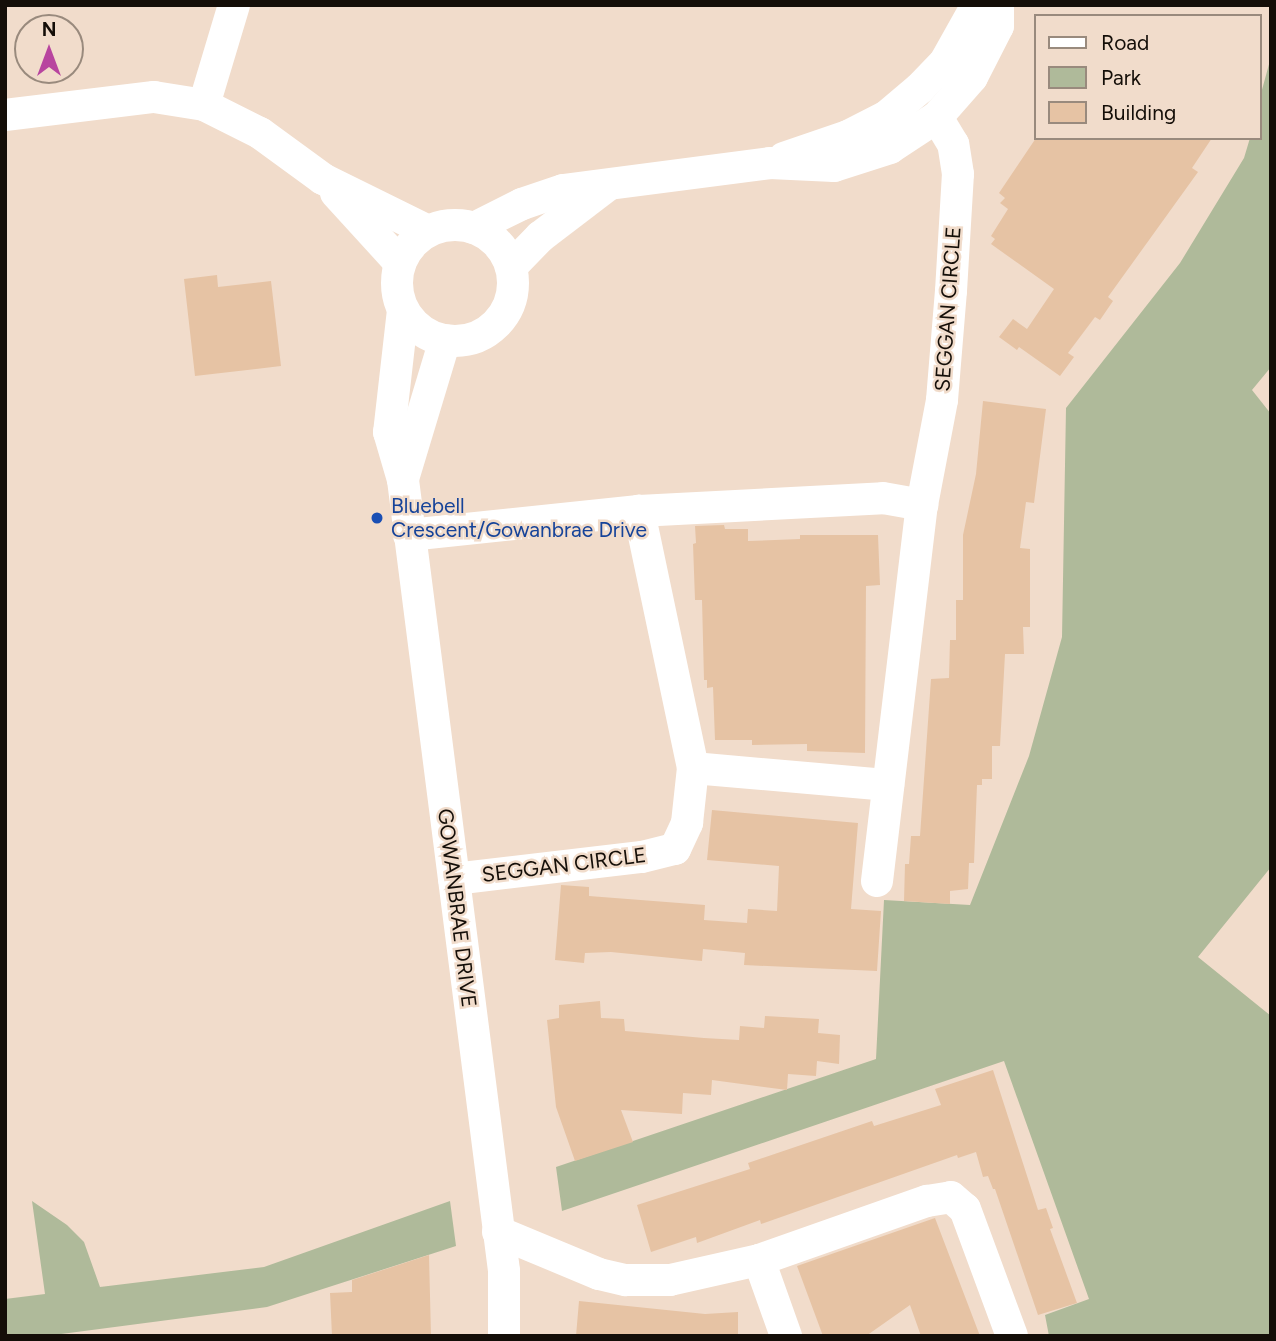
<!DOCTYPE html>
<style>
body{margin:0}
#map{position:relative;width:1276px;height:1341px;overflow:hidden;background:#f1dccb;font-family:Figtree,sans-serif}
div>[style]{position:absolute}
.green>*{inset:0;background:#afba9a}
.building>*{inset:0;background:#e6c3a4}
.minor>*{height:32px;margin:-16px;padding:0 16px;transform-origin:16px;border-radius:16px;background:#fff}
.minor>.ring{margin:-16px;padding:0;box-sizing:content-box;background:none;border:32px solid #fff;border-radius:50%}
.dots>*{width:19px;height:19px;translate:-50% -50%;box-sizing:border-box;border:4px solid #f1dccb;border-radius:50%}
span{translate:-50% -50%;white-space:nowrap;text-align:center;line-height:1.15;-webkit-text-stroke:5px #f1dccb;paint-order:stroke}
.street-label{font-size:21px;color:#140e08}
.transit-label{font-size:21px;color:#164399}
.left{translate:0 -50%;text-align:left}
.frame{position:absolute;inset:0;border:7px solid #140e08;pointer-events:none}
.legend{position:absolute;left:1034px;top:14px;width:228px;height:126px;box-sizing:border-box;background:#f1dccb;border:2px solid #998a7d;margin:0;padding:9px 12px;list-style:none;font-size:21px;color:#140e08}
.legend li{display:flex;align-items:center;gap:14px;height:35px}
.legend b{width:35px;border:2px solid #998a7d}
.north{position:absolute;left:14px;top:14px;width:70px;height:70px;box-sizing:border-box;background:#f1dccb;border:2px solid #998a7d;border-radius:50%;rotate:0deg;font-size:19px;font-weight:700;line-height:28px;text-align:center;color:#140e08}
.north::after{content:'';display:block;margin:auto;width:24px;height:32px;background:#b8459f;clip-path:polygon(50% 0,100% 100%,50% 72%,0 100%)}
</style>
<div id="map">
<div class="green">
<i style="clip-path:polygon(1271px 57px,1271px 367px,1252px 390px,1271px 414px,1271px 867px,1198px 957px,1271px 1016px,1271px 1336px,1049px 1336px,1045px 1315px,1089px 1299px,1004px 1061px,562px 1211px,556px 1167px,876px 1059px,884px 900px,970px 905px,1029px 756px,1062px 637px,1066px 408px,1180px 263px,1244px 158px,1250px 138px,1260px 138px,1260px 97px)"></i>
<i style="clip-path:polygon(32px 1201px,67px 1225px,84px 1242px,100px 1287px,264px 1267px,450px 1201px,456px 1246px,267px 1307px,46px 1336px,5px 1336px,5px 1299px,45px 1294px)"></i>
</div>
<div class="building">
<i style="clip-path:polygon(1036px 138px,1212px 138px,1192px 168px,1198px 172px,1108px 297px,1113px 301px,1100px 320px,1095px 317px,1068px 353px,1074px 357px,1060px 376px,1019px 347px,1017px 350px,999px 337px,1013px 319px,1027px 329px,1054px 289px,991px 244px,995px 239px,991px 236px,1008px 209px,1000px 203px,1005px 198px,999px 193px)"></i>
<i style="clip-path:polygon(217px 275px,218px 287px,271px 281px,281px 366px,195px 376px,184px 279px)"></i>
<i style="clip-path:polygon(983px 401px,1046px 409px,1034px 503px,1026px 502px,1020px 548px,1030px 549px,1030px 627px,1023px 627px,1024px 654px,1005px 654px,1000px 746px,992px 746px,992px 779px,982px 779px,982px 785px,977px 785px,974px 863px,969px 863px,968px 889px,950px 891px,950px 904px,904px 901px,905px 864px,909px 864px,911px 836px,920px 836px,931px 679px,949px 678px,950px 640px,956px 640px,956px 600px,963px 600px,963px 535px,976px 474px)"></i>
<i style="clip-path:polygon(724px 525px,725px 529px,748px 529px,748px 541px,800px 539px,800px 535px,878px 535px,880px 585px,866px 586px,865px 753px,807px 751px,807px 744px,752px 745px,752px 740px,715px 740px,713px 687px,707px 688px,707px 680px,704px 680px,702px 600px,695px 600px,693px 544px,696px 543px,695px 526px)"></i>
<i style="clip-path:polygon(712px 810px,858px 823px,851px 909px,881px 911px,877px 971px,744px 965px,745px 953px,703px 949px,702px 961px,611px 952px,585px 953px,584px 963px,555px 960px,561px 885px,589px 887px,589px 896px,705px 905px,704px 920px,747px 923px,748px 909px,777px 911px,779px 866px,707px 860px)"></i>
<i style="clip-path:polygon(600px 1001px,601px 1018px,624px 1019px,625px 1031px,704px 1038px,739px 1040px,740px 1026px,764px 1028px,765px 1016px,819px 1019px,818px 1033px,840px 1035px,839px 1064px,817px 1061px,816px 1076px,788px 1074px,787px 1090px,712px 1080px,711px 1095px,683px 1093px,682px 1114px,621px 1110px,633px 1142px,575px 1161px,556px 1107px,547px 1020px,559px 1018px,559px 1005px)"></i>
<i style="clip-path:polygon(993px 1070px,1038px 1210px,1046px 1208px,1053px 1228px,1050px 1229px,1077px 1303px,1038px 1315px,995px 1189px,993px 1189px,988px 1176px,983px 1177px,976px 1152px,958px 1158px,957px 1155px,761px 1224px,760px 1220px,697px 1243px,696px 1237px,651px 1252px,637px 1205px,750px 1169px,748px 1163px,872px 1121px,874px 1126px,941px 1105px,935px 1089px)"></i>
<i style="clip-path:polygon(935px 1218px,980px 1336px,921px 1336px,910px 1305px,866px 1336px,823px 1336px,797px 1266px)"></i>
<i style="clip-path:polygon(429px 1255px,431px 1336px,332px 1336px,330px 1293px,352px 1292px,352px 1280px)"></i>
<i style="clip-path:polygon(579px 1301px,705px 1314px,738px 1312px,738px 1336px,576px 1336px)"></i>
</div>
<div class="minor">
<i style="left:204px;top:105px;width:104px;rotate:-73.3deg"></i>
<i style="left:5px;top:115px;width:150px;rotate:-6.9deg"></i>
<i style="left:154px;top:97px;width:51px;rotate:9.1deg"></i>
<i style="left:204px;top:105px;width:63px;rotate:26.6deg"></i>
<i style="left:260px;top:133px;width:78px;rotate:36.1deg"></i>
<i style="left:323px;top:179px;width:117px;rotate:26.3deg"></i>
<i style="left:784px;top:158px;width:68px;rotate:-19deg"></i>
<i style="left:848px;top:136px;width:44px;rotate:-27.1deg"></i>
<i style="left:887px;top:116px;width:43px;rotate:-40.3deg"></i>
<i style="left:920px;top:88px;width:36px;rotate:-46deg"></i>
<i style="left:945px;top:62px;width:65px;rotate:-60.7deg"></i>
<i style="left:336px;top:193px;width:95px;rotate:47.6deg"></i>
<i class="ring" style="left:397px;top:225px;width:84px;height:84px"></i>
<i style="left:474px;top:228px;width:54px;rotate:-26.6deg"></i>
<i style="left:522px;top:204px;width:43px;rotate:-18.9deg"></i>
<i style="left:563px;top:190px;width:209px;rotate:-7.4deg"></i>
<i style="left:770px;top:163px;width:64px;rotate:2.7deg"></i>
<i style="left:834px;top:166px;width:59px;rotate:-17.8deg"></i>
<i style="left:890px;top:148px;width:56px;rotate:-33.4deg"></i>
<i style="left:937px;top:117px;width:53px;rotate:-48.8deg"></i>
<i style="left:972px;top:77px;width:57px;rotate:-63deg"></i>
<i style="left:998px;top:26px;width:21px;rotate:-90deg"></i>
<i style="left:511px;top:267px;width:42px;rotate:-46deg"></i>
<i style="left:540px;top:237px;width:84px;rotate:-37.3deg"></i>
<i style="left:403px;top:310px;width:123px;rotate:96.5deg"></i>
<i style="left:389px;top:432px;width:50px;rotate:73.7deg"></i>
<i style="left:403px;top:480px;width:797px;rotate:82.72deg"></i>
<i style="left:504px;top:1271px;width:65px;rotate:90deg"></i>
<i style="left:403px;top:479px;width:145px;rotate:-73.2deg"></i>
<i style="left:409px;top:535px;width:231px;rotate:-6deg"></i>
<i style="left:639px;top:511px;width:244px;rotate:-3deg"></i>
<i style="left:883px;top:498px;width:40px;rotate:10deg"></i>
<i style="left:693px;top:768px;width:196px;rotate:5deg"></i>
<i style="left:454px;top:879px;width:189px;rotate:-6.7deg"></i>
<i style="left:642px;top:857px;width:34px;rotate:-14deg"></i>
<i style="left:675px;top:849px;width:29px;rotate:-65deg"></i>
<i style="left:687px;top:823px;width:55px;rotate:-83.8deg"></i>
<i style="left:693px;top:768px;width:263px;rotate:-101.9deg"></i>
<i style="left:877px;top:881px;width:379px;rotate:-83.2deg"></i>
<i style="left:922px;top:505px;width:107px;rotate:-79.2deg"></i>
<i style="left:942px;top:400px;width:109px;rotate:-85.3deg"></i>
<i style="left:951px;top:291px;width:117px;rotate:-86.6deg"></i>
<i style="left:958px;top:174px;width:30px;rotate:-99deg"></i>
<i style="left:953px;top:144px;width:31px;rotate:-121deg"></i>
<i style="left:498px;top:1232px;width:109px;rotate:22.6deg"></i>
<i style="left:599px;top:1274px;width:28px;rotate:13deg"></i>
<i style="left:626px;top:1280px;width:44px"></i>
<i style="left:670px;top:1280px;width:91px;rotate:-12.7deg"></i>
<i style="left:759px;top:1260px;width:178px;rotate:-19.4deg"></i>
<i style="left:927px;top:1201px;width:24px;rotate:-9deg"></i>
<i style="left:951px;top:1197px;width:18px;rotate:41deg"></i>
<i style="left:965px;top:1209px;width:135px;rotate:69.7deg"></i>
<i style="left:759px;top:1260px;width:81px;rotate:70.4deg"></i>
</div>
<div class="dots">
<i style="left:377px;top:518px;background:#1a4fb4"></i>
</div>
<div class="street-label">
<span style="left:948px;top:309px;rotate:-86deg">SEGGAN CIRCLE</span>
<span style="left:564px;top:865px;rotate:-7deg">SEGGAN CIRCLE</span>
<span style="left:457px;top:908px;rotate:83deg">GOWANBRAE DRIVE</span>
</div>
<div class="transit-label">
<span class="left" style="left:391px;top:518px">Bluebell<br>Crescent/Gowanbrae Drive</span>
</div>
<div class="frame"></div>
<ul class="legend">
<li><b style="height:9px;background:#fff"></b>Road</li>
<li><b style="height:19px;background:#afba9a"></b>Park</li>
<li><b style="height:19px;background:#e6c3a4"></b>Building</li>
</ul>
<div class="north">N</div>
</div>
